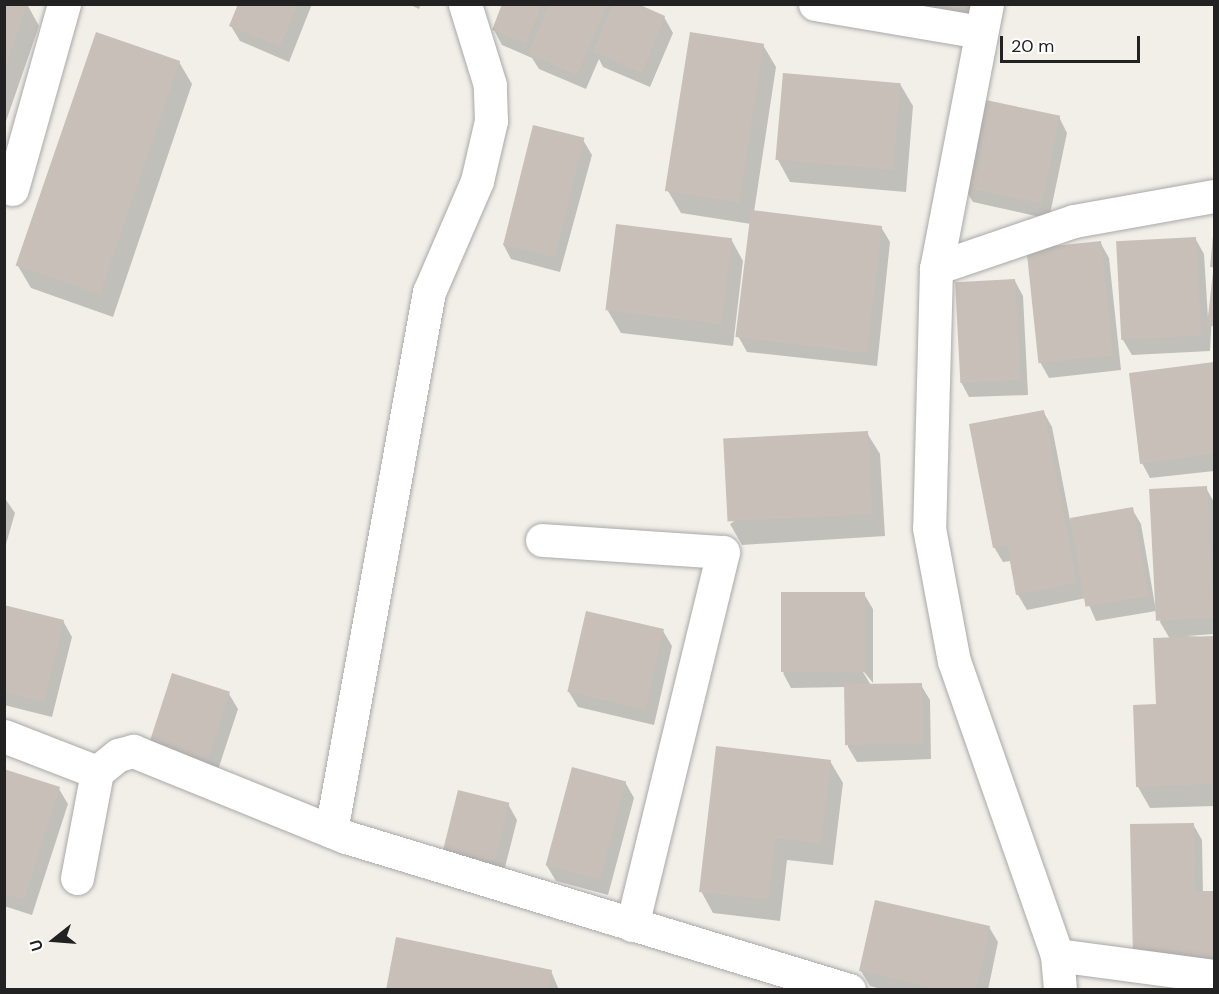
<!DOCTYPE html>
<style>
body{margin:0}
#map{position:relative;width:1219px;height:994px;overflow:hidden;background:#f2efe9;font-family:"DM Sans",sans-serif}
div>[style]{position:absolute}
.shadow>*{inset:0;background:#0003}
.building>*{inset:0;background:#c7bfb8;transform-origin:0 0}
.roads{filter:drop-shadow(0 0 2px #a9a9a9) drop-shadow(0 0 2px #a9a9a9)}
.minor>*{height:33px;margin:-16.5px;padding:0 16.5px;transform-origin:16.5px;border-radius:16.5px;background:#fff}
span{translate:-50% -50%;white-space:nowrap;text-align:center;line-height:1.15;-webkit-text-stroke:6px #fff;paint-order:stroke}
.frame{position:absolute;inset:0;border:6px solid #222;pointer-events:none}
.north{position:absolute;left:24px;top:910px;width:60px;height:60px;-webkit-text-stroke:4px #fff;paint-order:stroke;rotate:253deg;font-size:16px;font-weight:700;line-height:24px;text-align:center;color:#222}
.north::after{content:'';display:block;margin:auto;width:21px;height:27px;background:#222;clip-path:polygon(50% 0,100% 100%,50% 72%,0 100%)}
.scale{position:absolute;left:1000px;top:36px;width:140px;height:27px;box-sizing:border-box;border:3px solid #222;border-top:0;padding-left:8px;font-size:18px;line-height:21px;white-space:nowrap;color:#222;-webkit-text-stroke:4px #fff;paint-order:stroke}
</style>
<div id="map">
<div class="shadow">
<i style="clip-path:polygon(4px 4px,27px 4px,39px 26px,4px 127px)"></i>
<i style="clip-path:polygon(240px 4px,312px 4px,289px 62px,240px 41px,231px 26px)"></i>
<i style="clip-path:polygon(408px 4px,421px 4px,419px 9px)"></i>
<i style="clip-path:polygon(504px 4px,634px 4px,664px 17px,673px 33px,650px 87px,603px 67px,599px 59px,586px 89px,539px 69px,532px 58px,502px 45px,494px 30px)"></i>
<i style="clip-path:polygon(880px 4px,979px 4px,970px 34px)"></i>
<i style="clip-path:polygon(763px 45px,776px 67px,754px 212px,881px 227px,890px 242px,877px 366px,747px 352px,738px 336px,751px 224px,681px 213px,668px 191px)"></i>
<i style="clip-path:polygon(179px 62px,192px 84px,113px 317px,31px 288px,18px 266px)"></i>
<i style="clip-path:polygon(900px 84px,913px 106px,906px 192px,790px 182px,778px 160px)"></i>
<i style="clip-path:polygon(1059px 117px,1067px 133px,1049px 219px,973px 202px,964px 187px)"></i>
<i style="clip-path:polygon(583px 140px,592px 155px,560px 272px,511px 259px,503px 244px)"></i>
<i style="clip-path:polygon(1214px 233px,1214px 271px,1212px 266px)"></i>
<i style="clip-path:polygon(1195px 238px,1204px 254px,1208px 318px,1214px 276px,1210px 351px,1132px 355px,1123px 340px)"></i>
<i style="clip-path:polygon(731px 239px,743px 261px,733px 346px,621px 333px,608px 311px)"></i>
<i style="clip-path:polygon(1100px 242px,1109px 258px,1121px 370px,1049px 378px,1040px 362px)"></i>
<i style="clip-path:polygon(1015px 281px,1023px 296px,1028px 395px,969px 397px,961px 382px)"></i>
<i style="clip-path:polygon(1214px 364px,1214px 471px,1150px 478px,1142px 463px,1130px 375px)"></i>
<i style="clip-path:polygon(1043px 411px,1052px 427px,1070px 520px,1132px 509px,1141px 524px,1156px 611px,1096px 621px,1086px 598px,1027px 610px,1018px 595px,1011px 561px,1003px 562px,994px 547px)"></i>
<i style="clip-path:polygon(867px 433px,880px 454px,885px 536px,742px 545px,730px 524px)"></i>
<i style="clip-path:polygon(1206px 488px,1214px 502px,1214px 634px,1187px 636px,1214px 638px,1214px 806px,1150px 808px,1138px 787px,1170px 639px,1160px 622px)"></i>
<i style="clip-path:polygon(4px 497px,15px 513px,4px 551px)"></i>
<i style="clip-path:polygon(864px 594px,873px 609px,873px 683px,860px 667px,872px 687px,921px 685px,930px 700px,931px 759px,857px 762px,848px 747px,845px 687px,791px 688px,783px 673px)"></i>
<i style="clip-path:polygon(4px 606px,63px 621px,72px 637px,52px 717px,4px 705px)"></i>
<i style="clip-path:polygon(663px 631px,672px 646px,654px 725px,578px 707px,569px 692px)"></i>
<i style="clip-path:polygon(229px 694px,238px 709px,215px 779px,159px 760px)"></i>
<i style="clip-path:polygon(830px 761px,843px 783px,833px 865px,787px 860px,780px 921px,713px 913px,701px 891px)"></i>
<i style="clip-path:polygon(4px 771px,59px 789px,68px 804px,32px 915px,4px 906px)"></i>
<i style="clip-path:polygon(625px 782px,634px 798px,608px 895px,556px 881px,547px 866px)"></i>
<i style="clip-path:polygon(508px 804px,517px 820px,502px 879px,453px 866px)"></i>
<i style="clip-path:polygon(1193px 824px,1202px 840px,1203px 893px,1214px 892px,1214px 972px,1143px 973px)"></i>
<i style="clip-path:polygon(989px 927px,998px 942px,988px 990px,884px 990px,870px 986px,861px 971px)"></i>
<i style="clip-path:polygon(551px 971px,559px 990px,387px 990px)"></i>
</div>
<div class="building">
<i style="clip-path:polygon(4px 4px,27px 4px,5px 69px,4px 69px)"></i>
<i style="clip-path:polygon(238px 4px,298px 4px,280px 47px,229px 26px)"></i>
<i style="clip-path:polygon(502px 4px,542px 4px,526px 44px,492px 30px)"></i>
<i style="clip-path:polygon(549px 4px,607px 4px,577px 75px,528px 54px)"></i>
<i style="clip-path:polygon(613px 4px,638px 4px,665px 16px,642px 73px,593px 52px)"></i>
<i style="clip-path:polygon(931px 4px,961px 4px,958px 13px)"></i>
<i style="left:96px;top:32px;width:89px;height:247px;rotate:19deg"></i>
<i style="left:690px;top:32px;width:75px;height:161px;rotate:9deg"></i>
<i style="left:783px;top:73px;width:118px;height:87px;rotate:5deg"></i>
<i style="left:981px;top:99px;width:81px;height:90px;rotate:12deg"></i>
<i style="left:533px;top:125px;width:53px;height:123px;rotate:14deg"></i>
<i style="left:751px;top:210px;width:132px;height:128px;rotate:7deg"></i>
<i style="left:616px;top:224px;width:117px;height:87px;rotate:7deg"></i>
<i style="clip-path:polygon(1213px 235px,1214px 235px,1214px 267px,1210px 267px)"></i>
<i style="left:1196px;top:237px;width:99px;height:80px;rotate:87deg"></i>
<i style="left:1101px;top:241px;width:115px;height:75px;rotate:84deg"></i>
<i style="clip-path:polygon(1213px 272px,1214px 272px,1214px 326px,1207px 326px)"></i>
<i style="left:1015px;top:279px;width:101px;height:60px;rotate:87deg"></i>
<i style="clip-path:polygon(1214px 362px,1214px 454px,1140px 464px,1129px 373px)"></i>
<i style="clip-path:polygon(1044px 410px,1077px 583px,1016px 595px,1007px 545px,993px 548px,969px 424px)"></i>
<i style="left:868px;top:431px;width:83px;height:145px;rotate:87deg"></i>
<i style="left:1207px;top:486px;width:132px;height:58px;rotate:87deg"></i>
<i style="left:1133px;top:507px;width:90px;height:64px;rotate:80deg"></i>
<i style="left:865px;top:592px;width:80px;height:84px;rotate:90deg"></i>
<i style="clip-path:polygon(4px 605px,64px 620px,44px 703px,4px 692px)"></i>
<i style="left:586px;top:611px;width:80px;height:83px;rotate:13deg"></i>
<i style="clip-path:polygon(1214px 636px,1214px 784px,1136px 787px,1133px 705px,1156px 704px,1153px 638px)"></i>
<i style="left:172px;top:673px;width:61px;height:76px;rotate:18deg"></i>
<i style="left:922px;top:683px;width:61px;height:78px;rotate:89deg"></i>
<i style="clip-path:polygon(716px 746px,831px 760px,821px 844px,775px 838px,768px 900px,699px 892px)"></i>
<i style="left:572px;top:767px;width:56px;height:102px;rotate:15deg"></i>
<i style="clip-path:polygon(4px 769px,60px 787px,24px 900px,4px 894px)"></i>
<i style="left:458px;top:790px;width:53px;height:63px;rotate:14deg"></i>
<i style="clip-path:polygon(1194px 823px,1195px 891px,1214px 891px,1214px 957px,1133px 958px,1130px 824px)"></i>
<i style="clip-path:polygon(875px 900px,990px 926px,976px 990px,943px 990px,859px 971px)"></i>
<i style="clip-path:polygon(396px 937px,552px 970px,548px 990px,386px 990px)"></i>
</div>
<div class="roads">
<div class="minor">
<i style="left:815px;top:4px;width:168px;rotate:9.6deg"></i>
<i style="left:987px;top:4px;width:269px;rotate:100.9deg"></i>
<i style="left:936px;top:268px;width:260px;rotate:91.5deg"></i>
<i style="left:929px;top:528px;width:135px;rotate:79.4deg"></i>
<i style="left:954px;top:661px;width:312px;rotate:70.7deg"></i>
<i style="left:1057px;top:955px;width:35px;rotate:85deg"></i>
<i style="left:12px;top:189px;width:192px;rotate:-74.3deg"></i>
<i style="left:936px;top:268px;width:146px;rotate:-18.8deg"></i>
<i style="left:1074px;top:221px;width:142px;rotate:-10.1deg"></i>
<i style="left:542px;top:540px;width:181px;rotate:3.8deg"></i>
<i style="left:723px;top:552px;width:384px;rotate:103.7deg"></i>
<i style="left:4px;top:736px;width:100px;rotate:21.2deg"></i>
<i style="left:331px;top:831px;width:548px;rotate:-79.7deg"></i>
<i style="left:429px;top:292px;width:121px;rotate:-66.6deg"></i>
<i style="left:477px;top:181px;width:62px;rotate:-76.9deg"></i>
<i style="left:491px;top:121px;width:36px;rotate:-92deg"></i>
<i style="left:490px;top:85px;width:85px;rotate:-107.2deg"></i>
<i style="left:77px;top:878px;width:108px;rotate:-79.3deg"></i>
<i style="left:97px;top:772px;width:27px;rotate:-39deg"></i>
<i style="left:118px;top:755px;width:16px;rotate:-15deg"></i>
<i style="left:133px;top:751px;width:230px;rotate:22deg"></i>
<i style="left:346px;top:837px;width:526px;rotate:16.92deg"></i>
<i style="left:1057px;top:955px;width:158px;rotate:7.6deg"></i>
</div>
</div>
<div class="frame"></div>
<div class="north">U</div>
<div class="scale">20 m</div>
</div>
